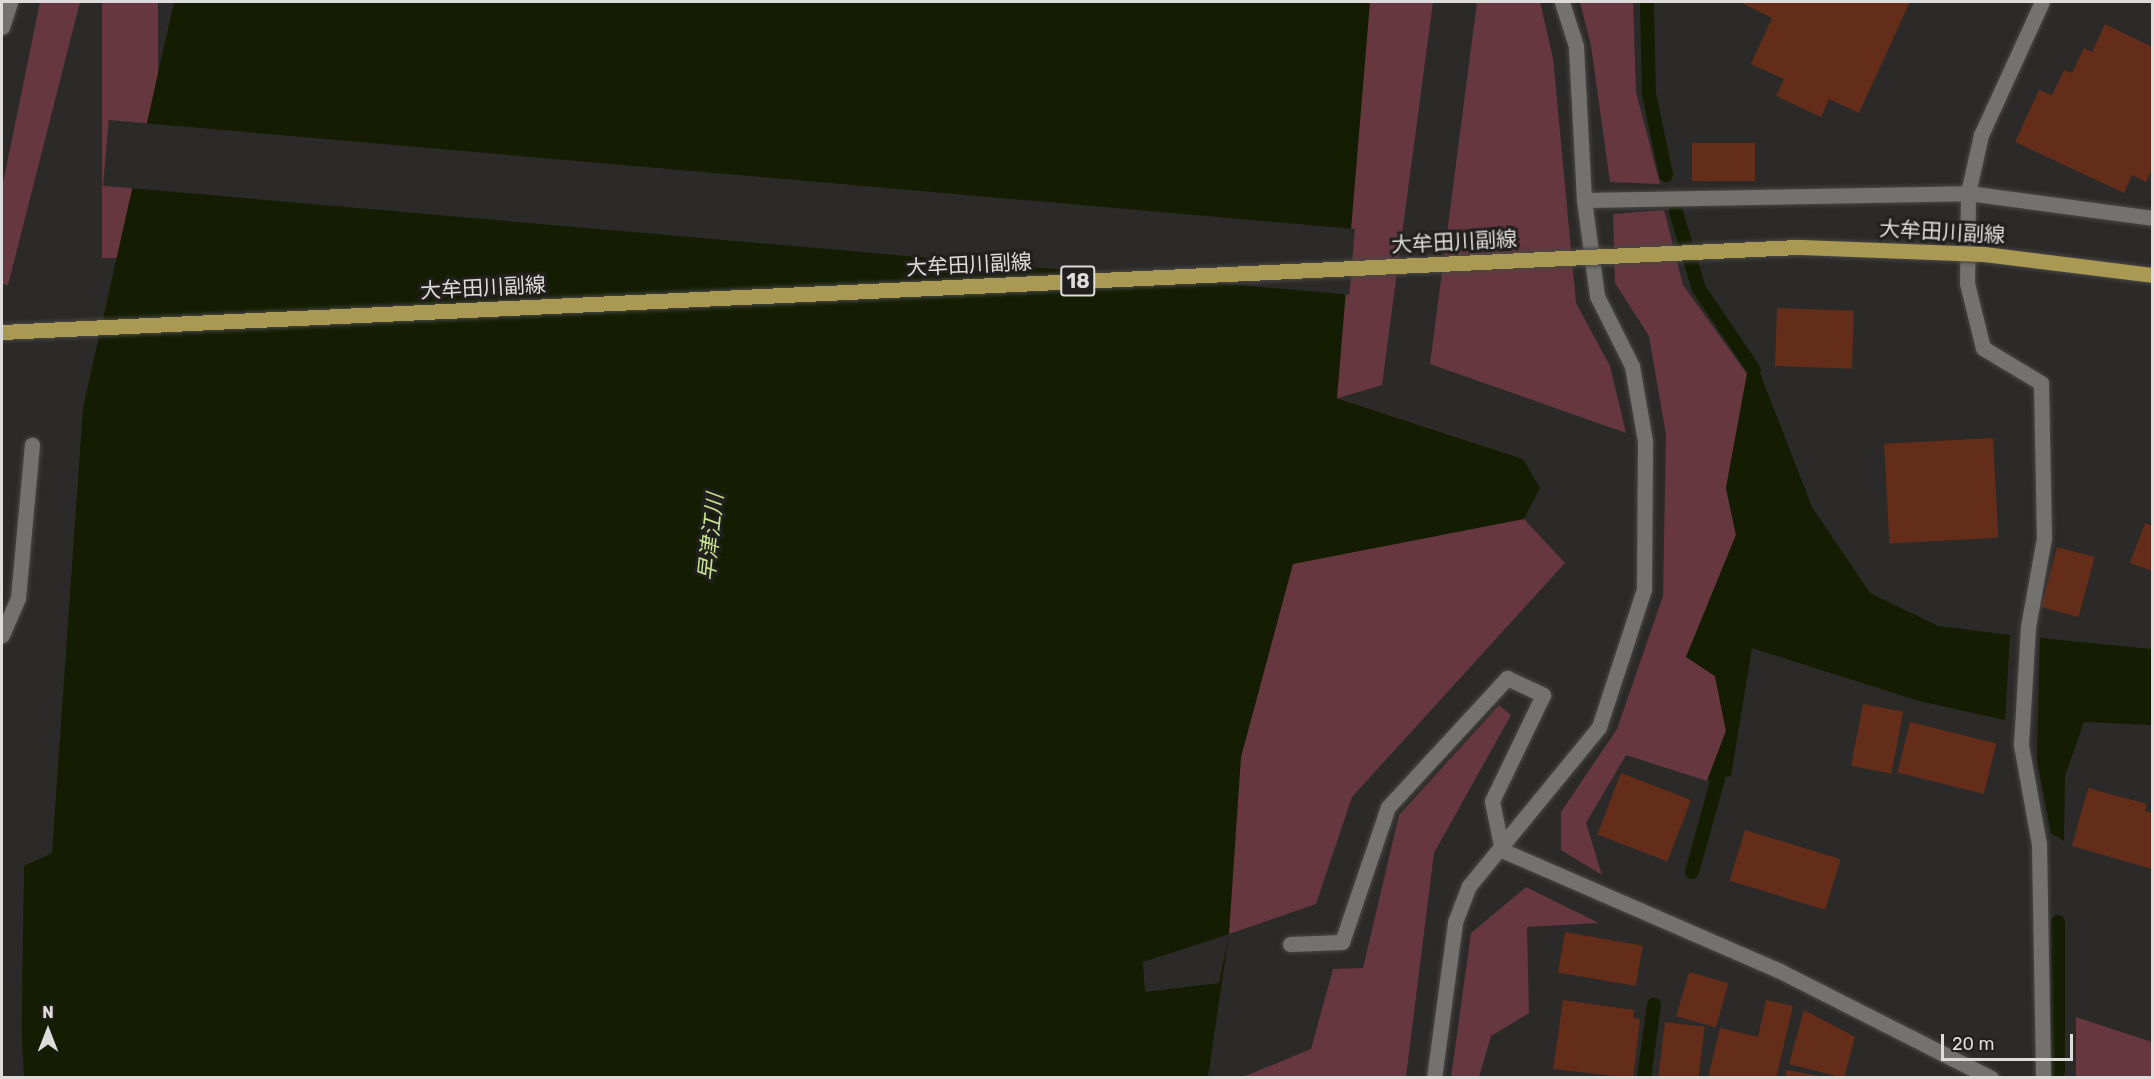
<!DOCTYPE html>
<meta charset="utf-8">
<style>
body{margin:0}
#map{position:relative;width:2154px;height:1079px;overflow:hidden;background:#2c2a28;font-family:Rubik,"Noto Sans JP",sans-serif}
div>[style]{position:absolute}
.green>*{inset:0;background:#66373e;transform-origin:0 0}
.water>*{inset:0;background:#141d01}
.pier>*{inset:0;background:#2c2a28;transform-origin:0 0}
.stream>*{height:14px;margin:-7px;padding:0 7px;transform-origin:7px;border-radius:7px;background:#141d01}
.building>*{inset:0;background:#632d1a;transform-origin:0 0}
.roads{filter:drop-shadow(0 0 2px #494746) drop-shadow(0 0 2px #494746)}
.lane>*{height:15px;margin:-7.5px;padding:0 7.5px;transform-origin:7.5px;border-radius:7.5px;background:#74726f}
.street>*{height:15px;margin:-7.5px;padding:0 7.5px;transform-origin:7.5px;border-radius:7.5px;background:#74726f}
.bridges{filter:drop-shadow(0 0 2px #494746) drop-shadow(0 0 2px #494746)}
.primary-bridge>*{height:15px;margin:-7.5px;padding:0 7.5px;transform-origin:7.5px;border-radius:7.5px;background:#a99953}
span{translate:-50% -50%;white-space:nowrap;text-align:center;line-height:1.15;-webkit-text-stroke:6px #22201e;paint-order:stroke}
.shield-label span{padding:2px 4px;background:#22201e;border:2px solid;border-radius:4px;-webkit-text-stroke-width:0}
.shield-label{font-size:20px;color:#dedcdb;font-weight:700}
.street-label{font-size:21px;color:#dedcdb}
.water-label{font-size:22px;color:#c6e38e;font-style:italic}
.frame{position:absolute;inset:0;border:3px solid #dedcdb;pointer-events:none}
.north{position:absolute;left:18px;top:1001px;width:60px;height:60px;-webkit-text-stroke:4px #22201e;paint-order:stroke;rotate:0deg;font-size:16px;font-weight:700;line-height:24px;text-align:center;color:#dedcdb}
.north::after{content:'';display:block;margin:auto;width:21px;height:27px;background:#dedcdb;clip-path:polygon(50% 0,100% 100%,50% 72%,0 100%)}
.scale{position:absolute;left:1941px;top:1034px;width:132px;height:27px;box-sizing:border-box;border:3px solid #dedcdb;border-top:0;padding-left:8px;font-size:18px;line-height:21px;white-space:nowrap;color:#dedcdb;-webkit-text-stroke:4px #22201e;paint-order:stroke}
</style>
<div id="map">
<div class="green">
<i style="clip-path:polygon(40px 2px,80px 2px,8px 285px,2px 284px,2px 188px)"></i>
<i style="left:102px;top:2px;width:56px;height:256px"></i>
<i style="clip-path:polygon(1255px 2px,1433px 2px,1382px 385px,1338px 398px,1523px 459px,1243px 447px)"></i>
<i style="clip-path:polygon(1477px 2px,1540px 2px,1553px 58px,1576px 303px,1610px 366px,1626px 433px,1430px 364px)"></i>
<i style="clip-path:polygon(1580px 2px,1633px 2px,1636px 92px,1660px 184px,1610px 182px,1591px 46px)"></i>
<i style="clip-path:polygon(1664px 210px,1683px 285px,1747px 374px,1726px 488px,1736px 535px,1686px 657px,1715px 676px,1726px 731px,1707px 781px,1626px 755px,1586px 823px,1602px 875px,1561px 850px,1561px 812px,1617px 729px,1663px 596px,1666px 435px,1649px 336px,1615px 283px,1613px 214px)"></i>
<i style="clip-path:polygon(1524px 519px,1565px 563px,1352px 797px,1316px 904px,1229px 934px,1226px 533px)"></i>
<i style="clip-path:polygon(1499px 705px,1511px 715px,1434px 853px,1406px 1077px,1243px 1077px,1311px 1049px,1333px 969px,1363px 968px,1399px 815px)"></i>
<i style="clip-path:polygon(1526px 887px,1599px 923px,1527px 927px,1529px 1013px,1491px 1036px,1479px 1077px,1451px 1077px,1471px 933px)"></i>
<i style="clip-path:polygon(2076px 1017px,2152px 1042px,2152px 1077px,2076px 1077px)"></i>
</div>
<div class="water">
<i style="clip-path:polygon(174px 2px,1370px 2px,1337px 398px,1523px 459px,1540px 488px,1524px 519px,1293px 564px,1241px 757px,1229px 934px,1208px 1077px,24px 1078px,20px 1000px,24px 866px,52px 853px,83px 408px)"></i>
<i style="clip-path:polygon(1758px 368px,1812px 507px,1870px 593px,1938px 626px,2010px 635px,2005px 720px,1919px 701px,1752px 648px,1731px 776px,1707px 781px,1726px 731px,1715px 676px,1686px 657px,1736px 535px,1726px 488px,1747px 374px)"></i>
<i style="clip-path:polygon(2040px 638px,2152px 649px,2152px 725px,2084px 722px,2065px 776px,2064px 841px,2051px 833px,2037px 760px)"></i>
</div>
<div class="pier">
<i style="left:1355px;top:229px;width:66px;height:1251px;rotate:95deg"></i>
<i style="clip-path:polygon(80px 407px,52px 853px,24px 866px,21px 1078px,17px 1000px,21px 866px,49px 851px)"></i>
<i style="clip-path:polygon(1229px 934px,1219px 983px,1145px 992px,1143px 962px)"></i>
</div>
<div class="stream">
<i style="left:1647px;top:2px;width:92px;rotate:88.8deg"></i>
<i style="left:1649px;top:94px;width:83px;rotate:78.1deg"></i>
<i style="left:1676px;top:212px;width:80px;rotate:73.4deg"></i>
<i style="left:1699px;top:289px;width:98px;rotate:55.8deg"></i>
<i style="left:1692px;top:872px;width:97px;rotate:-74.4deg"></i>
<i style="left:2058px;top:922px;width:149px;rotate:90deg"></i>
<i style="left:1644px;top:1078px;width:74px;rotate:-82.2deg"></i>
</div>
<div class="building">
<i style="clip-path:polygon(1740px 2px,1910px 2px,1859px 113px,1829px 99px,1821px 117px,1776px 96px,1784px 79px,1751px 64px,1772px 18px)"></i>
<i style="clip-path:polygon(2105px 24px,2152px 47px,2152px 169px,2146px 182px,2132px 175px,2124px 193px,2015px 142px,2039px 90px,2052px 95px,2064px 70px,2072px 73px,2084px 48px,2092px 52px)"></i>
<i style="left:1692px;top:143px;width:63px;height:38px"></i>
<i style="left:1777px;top:308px;width:77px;height:58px;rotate:2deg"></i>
<i style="left:1993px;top:438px;width:100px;height:109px;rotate:87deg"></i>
<i style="clip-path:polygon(2145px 523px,2152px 526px,2152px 571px,2130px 563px)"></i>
<i style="left:2057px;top:547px;width:39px;height:62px;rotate:15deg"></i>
<i style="left:1863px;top:704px;width:41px;height:63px;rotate:11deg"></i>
<i style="left:1910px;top:722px;width:89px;height:52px;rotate:14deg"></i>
<i style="left:1621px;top:773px;width:75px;height:66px;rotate:21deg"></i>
<i style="clip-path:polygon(2088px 788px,2147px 804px,2145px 811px,2152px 813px,2152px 869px,2072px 846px)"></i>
<i style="left:1745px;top:830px;width:100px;height:53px;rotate:17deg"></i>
<i style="left:1565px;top:932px;width:79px;height:41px;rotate:10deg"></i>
<i style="left:1689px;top:972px;width:41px;height:46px;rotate:16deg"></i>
<i style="clip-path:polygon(1563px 1000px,1634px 1010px,1633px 1018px,1640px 1019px,1633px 1078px,1553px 1069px)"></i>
<i style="clip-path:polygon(1766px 1000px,1793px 1006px,1776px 1078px,1708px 1078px,1720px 1028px,1758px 1037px)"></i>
<i style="clip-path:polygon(1804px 1010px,1855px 1037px,1844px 1078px,1789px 1064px)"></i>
<i style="left:1665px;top:1022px;width:40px;height:57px;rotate:7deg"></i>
<i style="clip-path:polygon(1787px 1070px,1818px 1076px,1818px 1078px,1785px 1078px)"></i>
</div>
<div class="roads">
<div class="lane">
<i style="left:1968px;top:193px;width:90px;rotate:90.6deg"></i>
<i style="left:1967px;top:283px;width:67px;rotate:76.2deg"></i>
<i style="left:1983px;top:348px;width:68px;rotate:31.1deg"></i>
<i style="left:2041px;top:383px;width:155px;rotate:88.9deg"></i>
<i style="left:2044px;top:538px;width:90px;rotate:100.2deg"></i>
<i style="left:2028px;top:627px;width:118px;rotate:93.4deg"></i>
<i style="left:2px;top:635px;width:40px;rotate:-66.6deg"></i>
<i style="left:18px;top:598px;width:154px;rotate:-84.8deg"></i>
<i style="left:1290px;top:944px;width:52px;rotate:-2.2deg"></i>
<i style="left:1342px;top:942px;width:143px;rotate:-71.2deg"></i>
<i style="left:1388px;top:807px;width:176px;rotate:-47.3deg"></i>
<i style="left:1507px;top:678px;width:40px;rotate:25deg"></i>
<i style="left:1543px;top:695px;width:118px;rotate:115.7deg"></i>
<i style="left:1492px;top:801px;width:50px;rotate:78.5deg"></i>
</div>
<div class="street">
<i style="left:2px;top:27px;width:26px;rotate:-72deg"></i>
<i style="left:1968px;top:193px;width:59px;rotate:-77.4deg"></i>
<i style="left:1981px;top:135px;width:146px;rotate:-65.4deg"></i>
<i style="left:1584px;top:200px;width:384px;rotate:-1deg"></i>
<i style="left:1968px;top:193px;width:186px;rotate:7.7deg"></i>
<i style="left:2021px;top:745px;width:101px;rotate:79.7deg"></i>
<i style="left:2039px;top:844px;width:234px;rotate:89deg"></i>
<i style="left:1502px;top:850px;width:301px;rotate:23.5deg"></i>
<i style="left:1778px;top:970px;width:239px;rotate:26.9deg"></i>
<i style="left:1434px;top:1078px;width:157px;rotate:-82.3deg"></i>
<i style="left:1455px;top:922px;width:39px;rotate:-69deg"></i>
<i style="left:1469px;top:886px;width:205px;rotate:-50.7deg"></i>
<i style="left:1599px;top:727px;width:145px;rotate:-71.9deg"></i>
<i style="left:1644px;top:589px;width:148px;rotate:-89.6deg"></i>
<i style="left:1645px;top:441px;width:76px;rotate:-99.8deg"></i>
<i style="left:1632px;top:366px;width:78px;rotate:-116.6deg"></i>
<i style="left:1597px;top:296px;width:97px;rotate:-97.7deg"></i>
<i style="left:1584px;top:200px;width:154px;rotate:-93deg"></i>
<i style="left:1576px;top:46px;width:46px;rotate:-107.7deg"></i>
</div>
</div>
<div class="bridges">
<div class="primary-bridge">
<i style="left:2px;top:332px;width:1801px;rotate:-2.71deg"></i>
<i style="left:1801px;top:247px;width:183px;rotate:2.2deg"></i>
<i style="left:1984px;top:254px;width:169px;rotate:7.1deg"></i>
</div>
</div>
<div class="shield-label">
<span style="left:1078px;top:281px">18</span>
</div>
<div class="street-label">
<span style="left:1942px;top:232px;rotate:3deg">大牟田川副線</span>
<span style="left:1454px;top:242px;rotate:-3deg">大牟田川副線</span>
<span style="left:969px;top:265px;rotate:-3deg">大牟田川副線</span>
<span style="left:483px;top:288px;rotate:-3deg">大牟田川副線</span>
</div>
<div class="water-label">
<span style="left:711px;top:537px;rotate:-84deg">早津江川</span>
</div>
<div class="frame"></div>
<div class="north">N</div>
<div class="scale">20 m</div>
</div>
